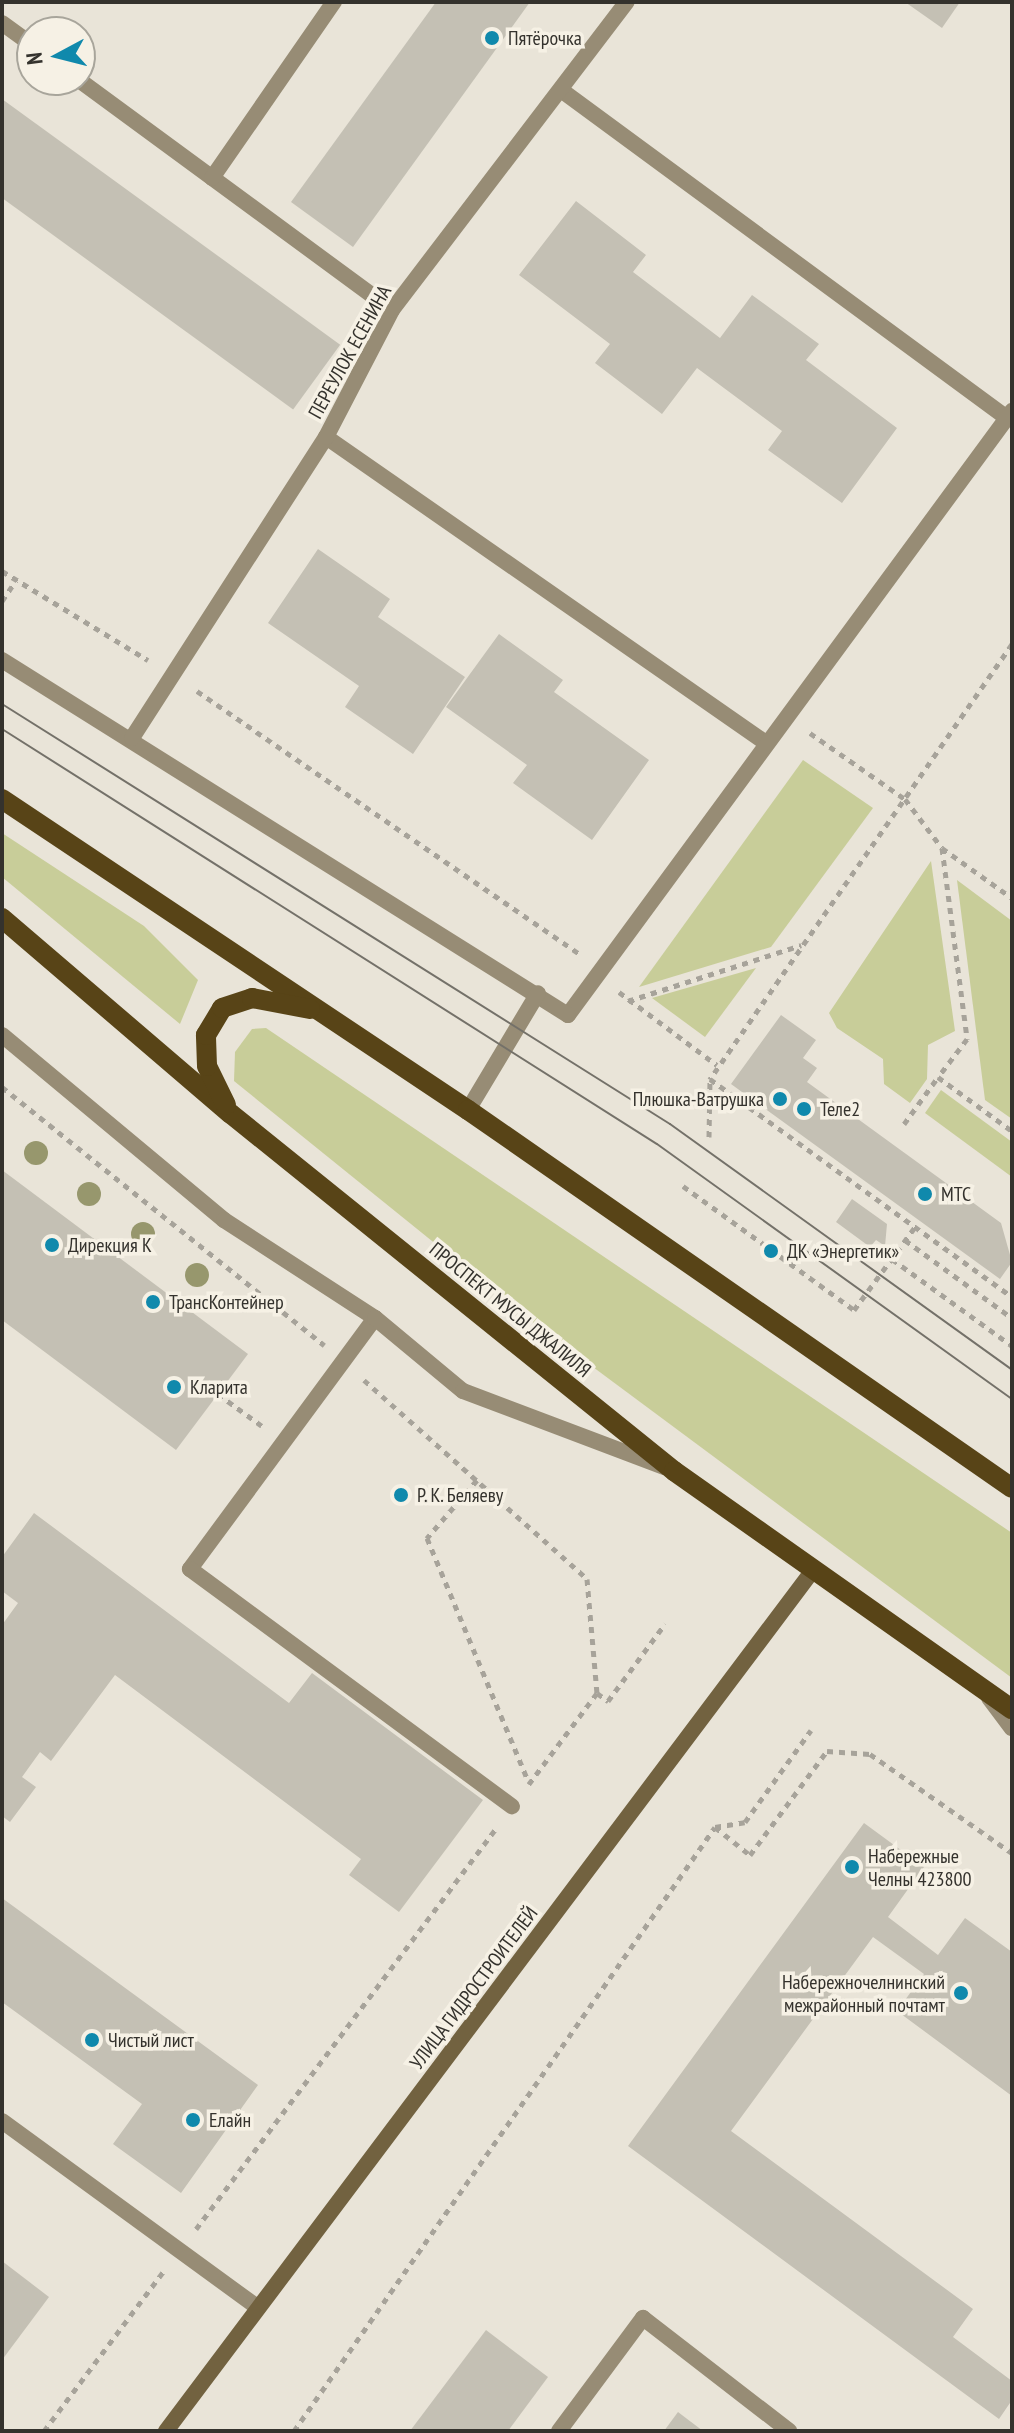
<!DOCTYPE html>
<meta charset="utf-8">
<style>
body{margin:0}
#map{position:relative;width:1014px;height:2433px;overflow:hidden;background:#e9e4d8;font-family:"PT Sans Narrow",sans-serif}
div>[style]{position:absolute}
.green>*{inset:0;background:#c8cd99}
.building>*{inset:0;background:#c4c0b4;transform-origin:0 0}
.path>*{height:5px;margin-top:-2.5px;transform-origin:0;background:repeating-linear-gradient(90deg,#a7a39a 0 6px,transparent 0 12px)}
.service>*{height:16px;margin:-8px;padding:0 8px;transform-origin:8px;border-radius:8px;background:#978c75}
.minor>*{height:16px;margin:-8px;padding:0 8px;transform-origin:8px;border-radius:8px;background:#978c75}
.secondary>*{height:16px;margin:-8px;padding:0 8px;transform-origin:8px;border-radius:8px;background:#726240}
.primary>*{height:20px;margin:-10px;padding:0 10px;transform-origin:10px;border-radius:10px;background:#584417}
.tram>*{height:2px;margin:-1px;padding:0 1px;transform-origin:1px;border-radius:1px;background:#747169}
.trees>*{width:24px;height:24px;margin:-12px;border-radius:50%;background:#97976d}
.dots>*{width:22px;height:22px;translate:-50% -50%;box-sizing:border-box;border:4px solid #f6f1e5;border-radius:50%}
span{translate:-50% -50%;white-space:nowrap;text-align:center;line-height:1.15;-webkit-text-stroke:7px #f6f1e5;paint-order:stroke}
.poi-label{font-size:20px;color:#34322d}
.left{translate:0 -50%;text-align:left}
.right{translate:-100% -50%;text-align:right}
.street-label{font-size:20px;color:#34322d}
.frame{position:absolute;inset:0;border:4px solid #34322d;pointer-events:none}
.north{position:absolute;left:16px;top:16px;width:80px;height:80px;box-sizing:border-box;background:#f6f1e5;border:2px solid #a8a59b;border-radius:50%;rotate:263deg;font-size:22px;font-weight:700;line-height:32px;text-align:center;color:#34322d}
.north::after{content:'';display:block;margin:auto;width:28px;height:36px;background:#1089ac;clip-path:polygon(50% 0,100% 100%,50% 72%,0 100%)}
</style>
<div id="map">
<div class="green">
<i style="clip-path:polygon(803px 760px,873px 808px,771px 947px,639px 987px)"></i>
<i style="clip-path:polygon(2px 833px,144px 926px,198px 980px,180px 1024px,2px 877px)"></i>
<i style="clip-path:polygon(931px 861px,955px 1031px,928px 1045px,927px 1079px,910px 1103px,884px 1084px,883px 1059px,837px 1028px,829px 1013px)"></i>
<i style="clip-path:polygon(957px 880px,1012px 921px,1012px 1119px,985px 1100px)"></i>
<i style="clip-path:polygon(756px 968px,705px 1037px,652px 998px)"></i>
<i style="clip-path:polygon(266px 1028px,1012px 1533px,1012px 1678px,531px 1321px,234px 1081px,235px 1052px,252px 1029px)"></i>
<i style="clip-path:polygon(941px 1090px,1012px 1142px,1012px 1177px,925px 1113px)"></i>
</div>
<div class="building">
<i style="clip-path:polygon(436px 2px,530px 2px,353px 247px,291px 202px)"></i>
<i style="clip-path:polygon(905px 2px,960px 2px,942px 28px)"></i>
<i style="left:2px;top:99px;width:418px;height:80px;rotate:36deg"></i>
<i style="clip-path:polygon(576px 201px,646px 255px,633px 272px,720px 338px,752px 295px,819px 344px,806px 360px,897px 428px,842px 503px,768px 450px,782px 431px,697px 368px,662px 414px,595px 363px,610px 344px,519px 275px)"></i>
<i style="clip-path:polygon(318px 549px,390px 599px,378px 617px,465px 677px,413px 754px,345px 707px,359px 686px,268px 623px)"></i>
<i style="clip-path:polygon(499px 634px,563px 680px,554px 692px,649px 760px,592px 840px,513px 783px,527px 765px,446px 707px)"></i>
<i style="clip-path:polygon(781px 1015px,816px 1040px,803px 1058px,817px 1068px,807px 1082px,1001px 1223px,1012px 1262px,1000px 1279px,731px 1084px)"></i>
<i style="clip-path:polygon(2px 1170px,248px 1354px,176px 1450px,2px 1320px)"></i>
<i style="clip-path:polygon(852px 1199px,887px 1224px,885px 1246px,876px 1240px,870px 1247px,836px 1222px)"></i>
<i style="clip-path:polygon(34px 1513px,289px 1703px,312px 1673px,483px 1800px,399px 1912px,349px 1875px,361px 1859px,115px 1675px,51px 1761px,40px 1752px,22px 1777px,36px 1787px,10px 1822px,2px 1816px,2px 1625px,18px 1603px,2px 1591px,2px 1557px)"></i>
<i style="clip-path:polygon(864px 1823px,924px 1867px,888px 1917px,938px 1955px,965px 1918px,1012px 1952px,1012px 2096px,897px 2011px,924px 1974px,873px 1937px,731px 2131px,973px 2309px,953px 2337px,1012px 2381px,1012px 2400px,999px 2419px,628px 2146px)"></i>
<i style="clip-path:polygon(2px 1898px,258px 2085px,181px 2193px,113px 2144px,142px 2104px,2px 2002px)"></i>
<i style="clip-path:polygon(2px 2261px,49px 2297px,2px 2360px)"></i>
<i style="clip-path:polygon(486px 2330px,548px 2377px,508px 2431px,410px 2431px)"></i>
<i style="clip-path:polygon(678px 2412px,703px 2431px,664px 2431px)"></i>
</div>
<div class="path">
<i style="left:2px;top:571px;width:171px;rotate:31.4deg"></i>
<i style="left:2px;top:601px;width:25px;rotate:-56deg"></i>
<i style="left:1012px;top:644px;width:530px;rotate:124.77deg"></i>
<i style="left:710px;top:1079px;width:372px;rotate:35.8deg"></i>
<i style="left:197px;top:691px;width:466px;rotate:34.5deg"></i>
<i style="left:810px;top:733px;width:116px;rotate:34.8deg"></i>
<i style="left:905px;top:799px;width:61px;rotate:52.9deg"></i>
<i style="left:942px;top:848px;width:86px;rotate:35.5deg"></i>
<i style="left:942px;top:848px;width:193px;rotate:82.5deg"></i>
<i style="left:967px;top:1039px;width:48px;rotate:127.3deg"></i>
<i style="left:938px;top:1077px;width:92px;rotate:36.1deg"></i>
<i style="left:619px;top:992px;width:122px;rotate:36.7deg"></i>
<i style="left:628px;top:1001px;width:182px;rotate:-17.9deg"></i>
<i style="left:2px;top:1087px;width:413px;rotate:38.7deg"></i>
<i style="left:904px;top:1124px;width:58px;rotate:-54.1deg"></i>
<i style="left:709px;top:1137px;width:57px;rotate:-89deg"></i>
<i style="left:683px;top:1186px;width:211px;rotate:35.9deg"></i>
<i style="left:854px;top:1310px;width:103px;rotate:-53.7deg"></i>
<i style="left:905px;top:1240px;width:132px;rotate:36.1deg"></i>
<i style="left:892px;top:1259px;width:148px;rotate:35.9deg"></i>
<i style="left:364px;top:1380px;width:299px;rotate:41.7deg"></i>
<i style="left:587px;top:1579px;width:114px;rotate:85deg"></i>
<i style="left:597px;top:1693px;width:114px;rotate:126.8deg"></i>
<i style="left:218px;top:1394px;width:54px;rotate:36deg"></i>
<i style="left:477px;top:1480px;width:77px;rotate:130.8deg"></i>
<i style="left:427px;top:1538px;width:263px;rotate:67.4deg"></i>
<i style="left:597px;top:1693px;width:14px;rotate:36deg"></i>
<i style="left:608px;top:1701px;width:96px;rotate:-53.5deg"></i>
<i style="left:715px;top:1827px;width:45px;rotate:38.7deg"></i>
<i style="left:750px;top:1855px;width:129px;rotate:-53.5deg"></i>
<i style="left:827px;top:1751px;width:43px;rotate:4deg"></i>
<i style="left:870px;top:1754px;width:173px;rotate:34.9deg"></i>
<i style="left:196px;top:2229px;width:502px;rotate:-53.18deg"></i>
<i style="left:44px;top:2431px;width:199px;rotate:-53.2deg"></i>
<i style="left:294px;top:2431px;width:736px;rotate:-55.12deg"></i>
<i style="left:715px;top:1827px;width:30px;rotate:-9deg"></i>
<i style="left:745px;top:1822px;width:113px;rotate:-54.3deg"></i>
</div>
<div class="service">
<i style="left:2px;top:23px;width:37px;rotate:36deg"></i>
<i style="left:79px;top:80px;width:388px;rotate:36.3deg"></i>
<i style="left:561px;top:90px;width:554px;rotate:36.33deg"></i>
<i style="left:212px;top:178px;width:214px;rotate:-55.3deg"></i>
<i style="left:326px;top:437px;width:532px;rotate:34.82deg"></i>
<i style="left:568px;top:1015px;width:750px;rotate:-53.68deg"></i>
<i style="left:375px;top:1318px;width:312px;rotate:126.4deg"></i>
<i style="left:190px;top:1569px;width:400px;rotate:36.4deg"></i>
<i style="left:2px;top:2121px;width:317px;rotate:36.1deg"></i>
<i style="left:559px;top:2431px;width:141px;rotate:-53.4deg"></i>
<i style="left:643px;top:2318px;width:185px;rotate:37.7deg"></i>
</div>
<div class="minor">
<i style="left:2px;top:660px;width:668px;rotate:32.1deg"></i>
<i style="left:132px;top:738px;width:358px;rotate:-57.2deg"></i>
<i style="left:326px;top:437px;width:143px;rotate:-62.5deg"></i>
<i style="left:392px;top:310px;width:387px;rotate:-52.7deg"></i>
<i style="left:2px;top:1035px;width:289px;rotate:39.8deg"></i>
<i style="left:224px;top:1220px;width:180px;rotate:33deg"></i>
<i style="left:375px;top:1318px;width:114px;rotate:39.7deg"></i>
<i style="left:463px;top:1391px;width:215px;rotate:20.7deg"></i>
<i style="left:468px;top:1110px;width:136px;rotate:-59.1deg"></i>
<i style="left:989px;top:1698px;width:38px;rotate:53deg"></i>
</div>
<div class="secondary">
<i style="left:166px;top:2431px;width:1078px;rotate:-53.07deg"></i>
</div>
<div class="primary">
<i style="left:2px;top:799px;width:560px;rotate:33.72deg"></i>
<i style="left:468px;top:1110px;width:662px;rotate:34.79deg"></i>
<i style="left:2px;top:918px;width:301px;rotate:40.6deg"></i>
<i style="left:231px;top:1114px;width:569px;rotate:38.86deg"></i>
<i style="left:674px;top:1471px;width:413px;rotate:35.2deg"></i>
<i style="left:226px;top:1105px;width:43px;rotate:-116deg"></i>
<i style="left:207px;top:1066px;width:31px;rotate:-92deg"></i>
<i style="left:206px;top:1035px;width:31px;rotate:-59deg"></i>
<i style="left:222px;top:1008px;width:32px;rotate:-18deg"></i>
<i style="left:252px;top:998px;width:59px;rotate:10.7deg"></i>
</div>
<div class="tram">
<i style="left:2px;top:704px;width:789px;rotate:32.16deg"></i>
<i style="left:670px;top:1124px;width:421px;rotate:35.7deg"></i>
<i style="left:2px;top:729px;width:775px;rotate:32.36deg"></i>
<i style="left:657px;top:1144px;width:437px;rotate:35.7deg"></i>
</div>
<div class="trees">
<i style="left:36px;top:1153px"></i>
<i style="left:89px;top:1194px"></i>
<i style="left:143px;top:1234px"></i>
<i style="left:197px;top:1275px"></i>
</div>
<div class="dots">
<i style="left:492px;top:38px;background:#1089ac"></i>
<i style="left:780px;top:1099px;background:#1089ac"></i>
<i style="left:804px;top:1109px;background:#1089ac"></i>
<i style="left:925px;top:1194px;background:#1089ac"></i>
<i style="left:52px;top:1245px;background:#1089ac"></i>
<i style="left:771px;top:1251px;background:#1089ac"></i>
<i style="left:153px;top:1302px;background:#1089ac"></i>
<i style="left:174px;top:1387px;background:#1089ac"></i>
<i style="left:401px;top:1495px;background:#1089ac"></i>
<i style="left:852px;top:1867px;background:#1089ac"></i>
<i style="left:961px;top:1993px;background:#1089ac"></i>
<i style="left:92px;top:2040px;background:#1089ac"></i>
<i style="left:193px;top:2120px;background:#1089ac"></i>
</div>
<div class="poi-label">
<span class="left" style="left:508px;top:38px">Пятёрочка</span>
<span class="right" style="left:764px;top:1099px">Плюшка-Ватрушка</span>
<span class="left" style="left:820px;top:1109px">Теле2</span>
<span class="left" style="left:941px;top:1194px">МТС</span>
<span class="left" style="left:68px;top:1245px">Дирекция К</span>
<span class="left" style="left:787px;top:1251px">ДК «Энергетик»</span>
<span class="left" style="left:169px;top:1302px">ТрансКонтейнер</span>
<span class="left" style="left:190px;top:1387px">Кларита</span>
<span class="left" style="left:417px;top:1495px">Р. К. Беляеву</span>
<span class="left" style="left:868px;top:1868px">Набережные<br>Челны 423800</span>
<span class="right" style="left:945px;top:1994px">Набережночелнинский<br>межрайонный почтамт</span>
<span class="left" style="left:108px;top:2040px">Чистый лист</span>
<span class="left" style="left:209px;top:2120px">Елайн</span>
</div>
<div class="street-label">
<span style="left:350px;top:352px;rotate:-61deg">ПЕРЕУЛОК ЕСЕНИНА</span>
<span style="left:510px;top:1310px;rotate:39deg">ПРОСПЕКТ МУСЫ ДЖАЛИЛЯ</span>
<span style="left:474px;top:1988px;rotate:-53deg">УЛИЦА ГИДРОСТРОИТЕЛЕЙ</span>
</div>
<div class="frame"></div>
<div class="north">N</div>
</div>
